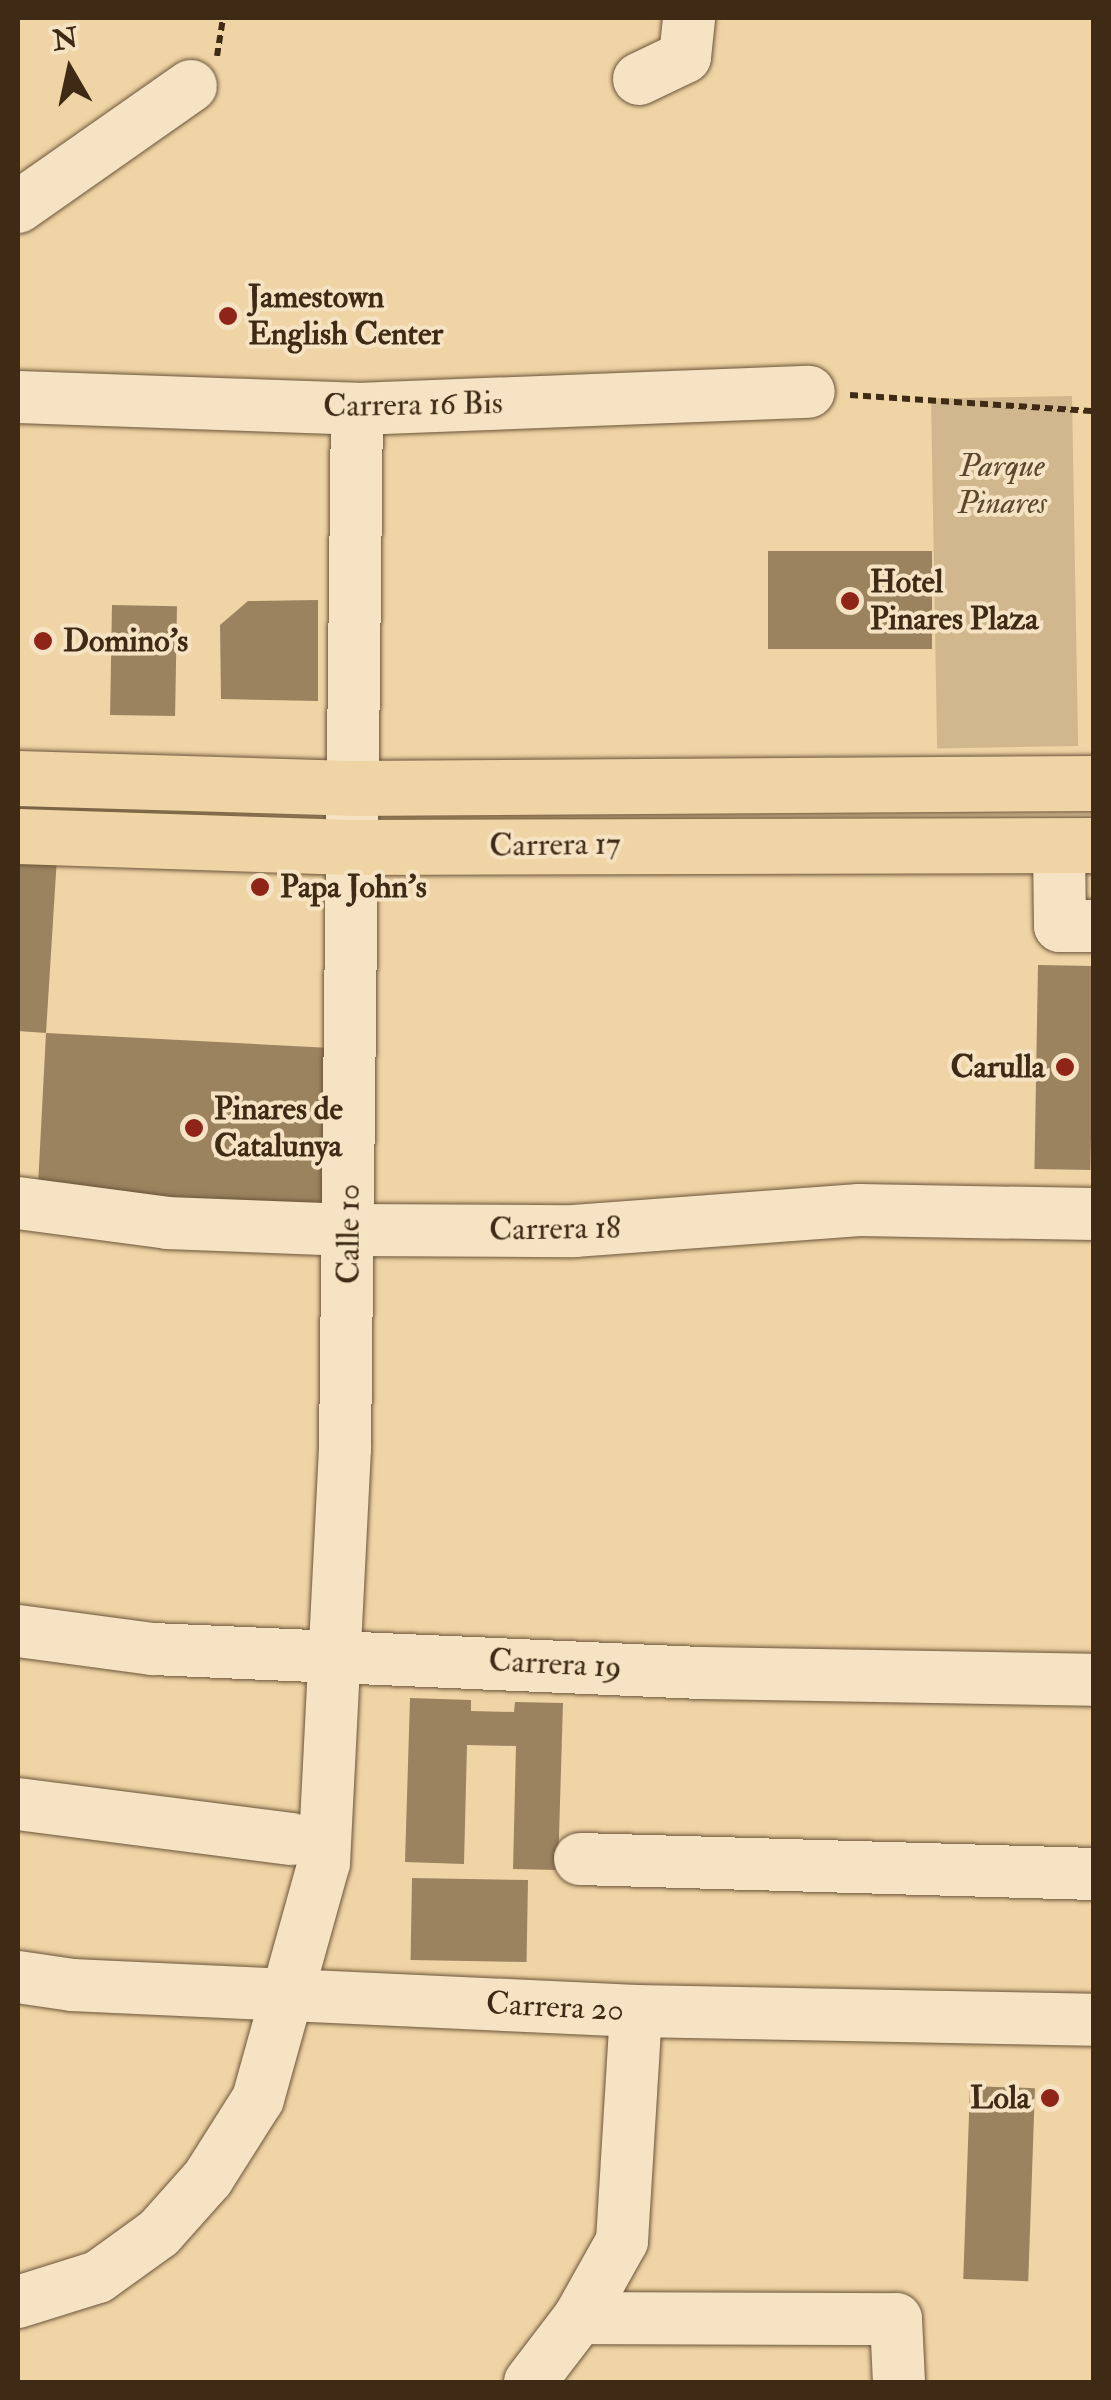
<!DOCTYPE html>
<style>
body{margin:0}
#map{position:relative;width:1111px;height:2400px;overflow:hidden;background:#efd4a5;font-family:"IM FELL Double Pica",serif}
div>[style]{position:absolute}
.green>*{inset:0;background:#d1b78d;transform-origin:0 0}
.building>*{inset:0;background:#9b8360;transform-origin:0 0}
.path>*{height:6px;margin-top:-3px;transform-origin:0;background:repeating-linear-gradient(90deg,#3f2b15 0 8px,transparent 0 13px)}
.roads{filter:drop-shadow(0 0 2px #6b5539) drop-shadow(0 0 2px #6b5539)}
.minor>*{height:52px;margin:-26px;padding:0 26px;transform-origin:26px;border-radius:26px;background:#f5e3c4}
.major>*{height:55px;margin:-27.5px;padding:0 27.5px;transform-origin:27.5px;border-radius:27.5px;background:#efd4a5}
.dots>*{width:28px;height:28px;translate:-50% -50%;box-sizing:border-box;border:5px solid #f5e3c4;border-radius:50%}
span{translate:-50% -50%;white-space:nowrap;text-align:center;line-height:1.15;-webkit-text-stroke:8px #f5e3c4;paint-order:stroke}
.poi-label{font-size:32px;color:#3f2b15;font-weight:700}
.left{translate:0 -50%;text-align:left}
.right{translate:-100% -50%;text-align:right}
.street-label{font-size:32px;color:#3f2b15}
.park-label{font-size:32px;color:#5c472d;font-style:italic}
.frame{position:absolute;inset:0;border:20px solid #3f2b15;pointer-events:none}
.north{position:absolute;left:20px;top:20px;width:100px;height:100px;-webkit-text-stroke:8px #f5e3c4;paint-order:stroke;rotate:351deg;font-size:28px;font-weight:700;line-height:40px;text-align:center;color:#3f2b15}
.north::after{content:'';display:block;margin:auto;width:35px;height:45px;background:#3f2b15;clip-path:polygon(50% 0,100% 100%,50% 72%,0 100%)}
</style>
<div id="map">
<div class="green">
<i style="left:1072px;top:396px;width:350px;height:141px;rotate:89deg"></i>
</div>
<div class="building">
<i style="left:768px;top:551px;width:164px;height:98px"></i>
<i style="clip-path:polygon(318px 600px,318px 701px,221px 699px,220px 625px,248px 601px)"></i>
<i style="left:112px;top:605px;width:65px;height:110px;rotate:1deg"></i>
<i style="clip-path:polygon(18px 836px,58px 841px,46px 1033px,18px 1031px)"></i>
<i style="left:1038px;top:965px;width:56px;height:204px;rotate:1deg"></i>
<i style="left:46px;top:1033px;width:304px;height:172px;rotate:3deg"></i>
<i style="clip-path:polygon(410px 1698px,471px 1700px,471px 1711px,514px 1712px,515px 1702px,563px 1703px,558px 1870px,513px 1869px,516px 1746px,467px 1745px,464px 1864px,405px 1862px)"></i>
<i style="left:412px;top:1878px;width:116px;height:82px;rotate:1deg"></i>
<i style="left:970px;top:2086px;width:65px;height:193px;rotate:2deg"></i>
</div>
<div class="path">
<i style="left:217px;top:56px;width:38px;rotate:-81deg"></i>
<i style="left:850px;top:395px;width:245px;rotate:3.8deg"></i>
</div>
<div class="roads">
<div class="minor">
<i style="left:639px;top:79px;width:51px;rotate:-25.6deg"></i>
<i style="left:685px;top:57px;width:39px;rotate:-84deg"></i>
<i style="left:18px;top:207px;width:211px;rotate:-35deg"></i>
<i style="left:18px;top:397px;width:339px;rotate:2deg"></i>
<i style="left:357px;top:409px;width:452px;rotate:-2.2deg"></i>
<i style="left:1059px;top:845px;width:81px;rotate:89.3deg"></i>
<i style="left:1060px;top:926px;width:34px"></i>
<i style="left:18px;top:1203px;width:150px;rotate:7.6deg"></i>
<i style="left:167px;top:1223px;width:183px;rotate:2.2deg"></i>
<i style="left:350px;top:1230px;width:224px;rotate:0.3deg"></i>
<i style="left:574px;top:1231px;width:286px;rotate:-4.2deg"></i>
<i style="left:859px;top:1210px;width:235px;rotate:1deg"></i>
<i style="left:18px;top:1631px;width:136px;rotate:7.6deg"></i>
<i style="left:153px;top:1649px;width:548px;rotate:2.51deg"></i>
<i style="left:700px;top:1673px;width:394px;rotate:1deg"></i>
<i style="left:18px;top:1804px;width:276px;rotate:7.3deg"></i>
<i style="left:580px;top:1859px;width:514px;rotate:1.67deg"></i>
<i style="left:18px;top:1977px;width:55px;rotate:8.4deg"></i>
<i style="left:72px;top:1985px;width:565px;rotate:2.64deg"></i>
<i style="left:636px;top:2011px;width:458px;rotate:1.1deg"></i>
<i style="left:18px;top:2302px;width:84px;rotate:-17.4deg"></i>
<i style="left:98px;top:2277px;width:75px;rotate:-35.8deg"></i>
<i style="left:159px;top:2233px;width:74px;rotate:-48.3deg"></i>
<i style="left:208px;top:2178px;width:93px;rotate:-57.7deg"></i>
<i style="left:258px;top:2099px;width:245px;rotate:-74.4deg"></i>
<i style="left:324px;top:1863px;width:415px;rotate:-87.1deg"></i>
<i style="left:345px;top:1449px;width:1040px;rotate:-89.34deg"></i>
<i style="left:579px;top:2318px;width:317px;rotate:0.2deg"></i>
<i style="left:896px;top:2319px;width:63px;rotate:87.3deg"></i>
<i style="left:530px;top:2382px;width:81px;rotate:-52.6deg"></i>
<i style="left:579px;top:2318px;width:88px;rotate:-60.8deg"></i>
<i style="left:622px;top:2241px;width:230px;rotate:-86.5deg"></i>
</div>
<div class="major">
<i style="left:18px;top:778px;width:333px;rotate:1.7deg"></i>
<i style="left:351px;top:788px;width:743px;rotate:-0.39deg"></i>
<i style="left:18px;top:836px;width:332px;rotate:1.9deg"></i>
<i style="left:350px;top:847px;width:744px;rotate:-0.15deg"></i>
</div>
</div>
<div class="dots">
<i style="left:228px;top:316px;background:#8f2418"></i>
<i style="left:850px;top:601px;background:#8f2418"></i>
<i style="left:43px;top:641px;background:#8f2418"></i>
<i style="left:260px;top:887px;background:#8f2418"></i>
<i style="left:1065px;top:1067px;background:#8f2418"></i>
<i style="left:194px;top:1128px;background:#8f2418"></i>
<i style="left:1050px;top:2098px;background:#8f2418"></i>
</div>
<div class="poi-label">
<span class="left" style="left:248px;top:316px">Jamestown<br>English Center</span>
<span class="left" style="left:870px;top:601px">Hotel<br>Pinares Plaza</span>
<span class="left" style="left:63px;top:641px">Domino's</span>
<span class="left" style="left:280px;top:887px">Papa John's</span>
<span class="right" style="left:1045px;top:1067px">Carulla</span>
<span class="left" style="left:214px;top:1128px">Pinares de<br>Catalunya</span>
<span class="right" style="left:1030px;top:2098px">Lola</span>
</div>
<div class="street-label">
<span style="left:413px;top:405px;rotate:-1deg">Carrera 16 Bis</span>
<span style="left:555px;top:845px;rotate:-1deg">Carrera 17</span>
<span style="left:555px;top:1229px;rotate:-1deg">Carrera 18</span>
<span style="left:349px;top:1234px;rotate:-90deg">Calle 10</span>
<span style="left:555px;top:1664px;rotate:3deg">Carrera 19</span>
<span style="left:555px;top:2007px;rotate:3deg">Carrera 20</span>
</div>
<div class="park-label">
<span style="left:1002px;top:485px">Parque<br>Pinares</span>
</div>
<div class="frame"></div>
<div class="north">N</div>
</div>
